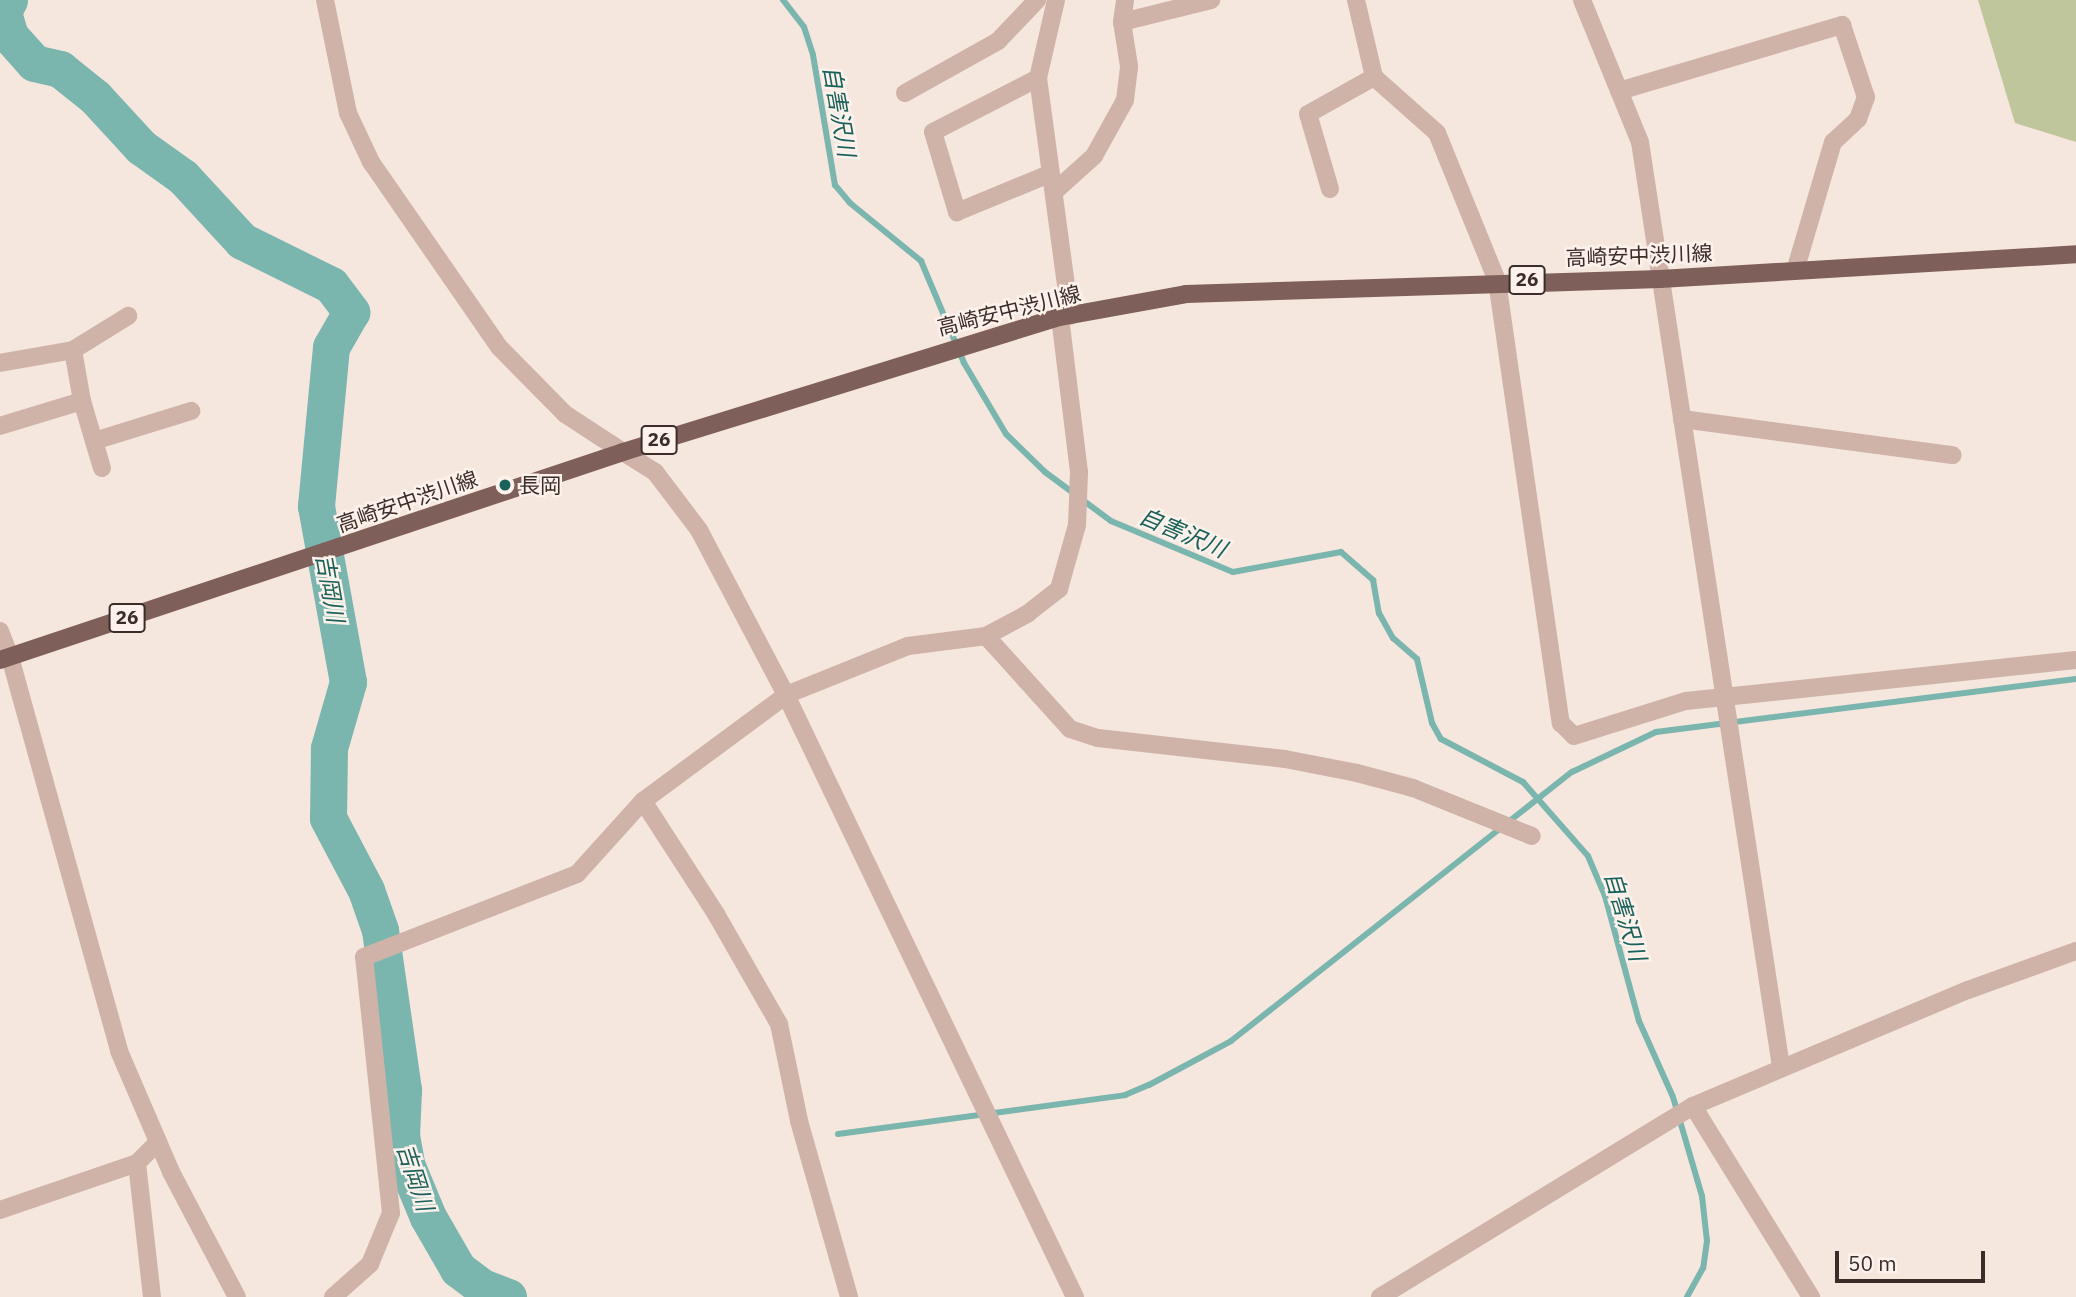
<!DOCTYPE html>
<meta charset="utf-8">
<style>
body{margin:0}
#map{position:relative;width:2076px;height:1297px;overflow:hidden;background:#f5e6de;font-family:"IBM Plex Sans","Noto Sans JP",sans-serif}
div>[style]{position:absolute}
.green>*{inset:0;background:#bfc69c}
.stream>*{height:6px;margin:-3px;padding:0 3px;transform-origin:3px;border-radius:3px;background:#7ab5ae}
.river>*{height:37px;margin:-18.5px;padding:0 18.5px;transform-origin:18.5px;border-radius:18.5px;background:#7ab5ae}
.minor>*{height:18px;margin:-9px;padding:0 9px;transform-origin:9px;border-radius:9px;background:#cfb3a8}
.tertiary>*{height:18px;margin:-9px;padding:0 9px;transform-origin:9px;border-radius:9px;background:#cfb3a8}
.primary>*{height:18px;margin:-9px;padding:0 9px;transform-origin:9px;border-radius:9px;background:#7e5f59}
.dots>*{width:19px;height:19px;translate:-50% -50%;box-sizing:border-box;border:4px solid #fcf1eb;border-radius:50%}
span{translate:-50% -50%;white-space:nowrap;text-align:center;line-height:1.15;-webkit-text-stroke:5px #fcf1eb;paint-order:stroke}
.shield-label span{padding:2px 5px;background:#fcf1eb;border:2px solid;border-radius:5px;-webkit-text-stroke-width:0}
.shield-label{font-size:19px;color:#3b2c29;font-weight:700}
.street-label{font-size:21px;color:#3b2c29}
.poi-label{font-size:21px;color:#3b2c29}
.left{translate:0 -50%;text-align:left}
.water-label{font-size:23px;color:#1a615a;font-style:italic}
.scale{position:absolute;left:1835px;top:1251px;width:150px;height:32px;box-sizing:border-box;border:4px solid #3b2c29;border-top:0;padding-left:9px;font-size:21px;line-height:24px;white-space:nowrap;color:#3b2c29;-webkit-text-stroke:5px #fcf1eb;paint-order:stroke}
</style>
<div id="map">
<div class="green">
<i style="clip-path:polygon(1978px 0,2076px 0,2076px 142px,2015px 123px)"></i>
</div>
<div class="stream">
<i style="left:783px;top:0;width:34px;rotate:52deg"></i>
<i style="left:804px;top:27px;width:29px;rotate:72deg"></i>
<i style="left:813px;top:55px;width:132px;rotate:80.4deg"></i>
<i style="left:835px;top:185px;width:23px;rotate:50deg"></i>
<i style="left:850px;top:203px;width:92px;rotate:39.2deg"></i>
<i style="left:921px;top:261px;width:111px;rotate:67.1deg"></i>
<i style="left:964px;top:363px;width:82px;rotate:59.4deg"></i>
<i style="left:1006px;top:434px;width:54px;rotate:44.3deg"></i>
<i style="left:1045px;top:472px;width:82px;rotate:36.6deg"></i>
<i style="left:1111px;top:521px;width:132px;rotate:22.7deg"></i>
<i style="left:1233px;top:572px;width:110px;rotate:-10.5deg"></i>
<i style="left:1341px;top:552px;width:43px;rotate:41.2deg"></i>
<i style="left:1373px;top:580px;width:34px;rotate:80deg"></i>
<i style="left:1379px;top:613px;width:29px;rotate:61deg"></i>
<i style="left:1393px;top:638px;width:32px;rotate:41deg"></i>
<i style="left:1417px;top:659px;width:66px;rotate:76.8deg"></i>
<i style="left:1432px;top:723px;width:18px;rotate:61deg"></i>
<i style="left:1441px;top:739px;width:93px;rotate:27.7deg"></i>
<i style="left:1523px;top:782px;width:98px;rotate:48.7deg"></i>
<i style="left:1588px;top:856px;width:43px;rotate:67deg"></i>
<i style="left:1605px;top:896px;width:130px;rotate:74.8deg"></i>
<i style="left:1639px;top:1021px;width:83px;rotate:65.9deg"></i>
<i style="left:1673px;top:1097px;width:103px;rotate:73.7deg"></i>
<i style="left:1702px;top:1196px;width:45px;rotate:83.7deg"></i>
<i style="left:1707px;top:1241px;width:27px;rotate:98deg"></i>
<i style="left:1703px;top:1268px;width:33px;rotate:119deg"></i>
<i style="left:838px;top:1134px;width:290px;rotate:-7.7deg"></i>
<i style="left:1125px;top:1095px;width:26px;rotate:-23deg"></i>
<i style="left:1149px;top:1085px;width:93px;rotate:-28.2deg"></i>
<i style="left:1231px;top:1041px;width:434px;rotate:-38.3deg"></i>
<i style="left:1572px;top:772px;width:93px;rotate:-25.5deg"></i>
<i style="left:1656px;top:732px;width:423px;rotate:-7.2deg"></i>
</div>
<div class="river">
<i style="left:9px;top:0;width:13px;rotate:117deg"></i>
<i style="left:3px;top:12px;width:25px;rotate:74deg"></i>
<i style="left:10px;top:36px;width:36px;rotate:48deg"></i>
<i style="left:34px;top:63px;width:27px;rotate:13deg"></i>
<i style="left:60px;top:69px;width:45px;rotate:38.7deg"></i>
<i style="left:95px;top:97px;width:68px;rotate:47.4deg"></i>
<i style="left:141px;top:147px;width:52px;rotate:35.5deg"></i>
<i style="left:183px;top:177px;width:87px;rotate:47.3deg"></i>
<i style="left:242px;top:241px;width:99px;rotate:26.3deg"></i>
<i style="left:331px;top:285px;width:34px;rotate:53deg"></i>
<i style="left:351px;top:312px;width:40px;rotate:119.7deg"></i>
<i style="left:331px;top:347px;width:160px;rotate:95.4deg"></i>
<i style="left:316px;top:506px;width:179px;rotate:79.7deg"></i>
<i style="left:348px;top:682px;width:69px;rotate:106.1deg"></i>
<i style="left:329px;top:748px;width:70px;rotate:90.8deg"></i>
<i style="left:328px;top:818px;width:81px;rotate:62.2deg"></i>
<i style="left:366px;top:890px;width:42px;rotate:70.7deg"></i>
<i style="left:380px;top:930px;width:162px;rotate:81.8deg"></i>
<i style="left:403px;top:1090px;width:45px;rotate:92.5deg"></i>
<i style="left:401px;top:1135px;width:29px;rotate:80deg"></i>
<i style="left:406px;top:1164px;width:57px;rotate:67.5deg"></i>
<i style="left:428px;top:1217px;width:60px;rotate:60deg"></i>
<i style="left:458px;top:1269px;width:30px;rotate:37deg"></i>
<i style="left:482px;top:1287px;width:28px;rotate:21deg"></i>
</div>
<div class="minor">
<i style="left:1056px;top:0;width:80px;rotate:103deg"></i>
<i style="left:1038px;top:78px;width:240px;rotate:82.3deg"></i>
<i style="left:1356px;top:0;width:79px;rotate:76.8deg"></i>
<i style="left:1374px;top:77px;width:84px;rotate:41.6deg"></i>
<i style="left:1437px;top:133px;width:160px;rotate:67.9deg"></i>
<i style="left:1497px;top:281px;width:447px;rotate:81.8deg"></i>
<i style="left:1561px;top:723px;width:18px;rotate:45deg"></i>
<i style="left:1574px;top:736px;width:117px;rotate:-17.4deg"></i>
<i style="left:1686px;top:701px;width:392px;rotate:-6deg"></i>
<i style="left:1582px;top:0;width:153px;rotate:67.8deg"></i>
<i style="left:1640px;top:142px;width:936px;rotate:81.33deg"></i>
<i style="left:1122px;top:22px;width:92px;rotate:-13.9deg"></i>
<i style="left:1038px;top:78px;width:118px;rotate:152.8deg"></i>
<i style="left:933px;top:132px;width:84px;rotate:73.3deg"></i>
<i style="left:957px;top:212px;width:100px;rotate:-22.4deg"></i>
<i style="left:1619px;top:91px;width:233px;rotate:-16.5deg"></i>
<i style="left:1842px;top:25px;width:76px;rotate:71.6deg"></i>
<i style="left:1866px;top:97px;width:23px;rotate:110deg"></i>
<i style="left:1858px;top:119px;width:34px;rotate:137deg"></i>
<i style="left:1833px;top:142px;width:134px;rotate:106.4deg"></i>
<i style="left:905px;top:93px;width:107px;rotate:-29.2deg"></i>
<i style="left:998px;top:41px;width:57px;rotate:-46.4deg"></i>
<i style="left:1330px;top:189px;width:78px;rotate:-106.3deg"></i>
<i style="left:1308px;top:114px;width:76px;rotate:-29.3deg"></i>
<i style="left:1054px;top:192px;width:54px;rotate:-42deg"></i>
<i style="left:1094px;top:156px;width:64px;rotate:-61deg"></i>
<i style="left:1125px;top:100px;width:34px;rotate:-83deg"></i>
<i style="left:1129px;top:66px;width:45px;rotate:-99deg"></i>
<i style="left:1122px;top:22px;width:22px;rotate:-82deg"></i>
<i style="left:73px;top:350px;width:52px;rotate:80deg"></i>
<i style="left:0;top:363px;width:74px;rotate:-10.1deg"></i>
<i style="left:73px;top:350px;width:65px;rotate:-31.7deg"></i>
<i style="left:1682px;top:419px;width:273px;rotate:7.6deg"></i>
<i style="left:0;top:426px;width:86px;rotate:-17deg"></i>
<i style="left:82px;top:401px;width:70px;rotate:73.4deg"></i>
<i style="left:94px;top:441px;width:102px;rotate:-17.2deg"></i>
<i style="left:623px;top:452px;width:38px;rotate:32deg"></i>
<i style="left:655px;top:472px;width:73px;rotate:52.8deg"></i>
<i style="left:699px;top:530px;width:187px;rotate:62.2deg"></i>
<i style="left:786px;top:695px;width:668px;rotate:64.36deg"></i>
<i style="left:0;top:631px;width:28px;rotate:69deg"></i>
<i style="left:986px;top:636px;width:125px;rotate:47.9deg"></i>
<i style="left:1070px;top:729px;width:29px;rotate:18deg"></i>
<i style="left:1098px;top:738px;width:188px;rotate:6.4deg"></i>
<i style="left:1285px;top:759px;width:73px;rotate:11deg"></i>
<i style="left:1357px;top:773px;width:58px;rotate:15deg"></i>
<i style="left:1413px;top:788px;width:128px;rotate:22deg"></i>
<i style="left:643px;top:801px;width:135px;rotate:57.1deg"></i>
<i style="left:716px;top:914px;width:127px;rotate:60.2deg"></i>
<i style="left:779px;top:1024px;width:99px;rotate:78.3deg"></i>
<i style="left:799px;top:1121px;width:183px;rotate:74.1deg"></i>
<i style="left:1693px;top:1106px;width:225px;rotate:58.3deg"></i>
<i style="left:0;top:1210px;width:145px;rotate:-18.9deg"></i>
<i style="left:152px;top:1297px;width:135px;rotate:-96.4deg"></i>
<i style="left:137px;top:1163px;width:30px;rotate:-45deg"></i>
<i style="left:333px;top:1297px;width:50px;rotate:-41.7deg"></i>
<i style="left:370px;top:1264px;width:55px;rotate:-67.6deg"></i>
<i style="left:391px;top:1213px;width:257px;rotate:-96deg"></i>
<i style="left:364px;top:957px;width:229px;rotate:-21.3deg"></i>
<i style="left:577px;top:874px;width:98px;rotate:-47.9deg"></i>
<i style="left:643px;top:801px;width:178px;rotate:-36.5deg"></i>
<i style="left:786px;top:695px;width:131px;rotate:-21.9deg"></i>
<i style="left:908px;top:646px;width:79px;rotate:-7.3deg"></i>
<i style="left:986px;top:636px;width:47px;rotate:-28.2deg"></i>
<i style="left:1027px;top:614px;width:41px;rotate:-38deg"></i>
<i style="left:1059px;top:589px;width:66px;rotate:-74.3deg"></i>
<i style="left:1077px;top:525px;width:53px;rotate:-87.8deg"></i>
<i style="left:1079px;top:472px;width:156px;rotate:-97deg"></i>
<i style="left:1380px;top:1297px;width:367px;rotate:-31.4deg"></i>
<i style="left:1693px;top:1106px;width:298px;rotate:-22.9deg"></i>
<i style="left:1968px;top:990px;width:115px;rotate:-19.9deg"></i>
</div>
<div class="tertiary">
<i style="left:325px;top:0;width:115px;rotate:78.5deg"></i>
<i style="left:348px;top:113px;width:54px;rotate:64.9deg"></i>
<i style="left:371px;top:162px;width:226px;rotate:55.3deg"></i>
<i style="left:500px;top:348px;width:93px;rotate:45.4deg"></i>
<i style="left:565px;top:414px;width:69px;rotate:33.2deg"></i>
<i style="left:10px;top:657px;width:409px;rotate:74.5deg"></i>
<i style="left:119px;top:1051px;width:132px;rotate:66.7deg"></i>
<i style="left:171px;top:1172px;width:141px;rotate:62.2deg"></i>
</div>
<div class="primary">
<i style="left:0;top:660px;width:657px;rotate:-18.46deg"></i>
<i style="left:623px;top:452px;width:457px;rotate:-17.2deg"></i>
<i style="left:1060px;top:317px;width:128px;rotate:-10.3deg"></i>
<i style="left:1186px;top:294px;width:474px;rotate:-1.8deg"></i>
<i style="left:1660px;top:279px;width:417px;rotate:-3.4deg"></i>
</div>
<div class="dots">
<i style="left:505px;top:485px;background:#1a615a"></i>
</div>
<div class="shield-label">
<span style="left:1527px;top:280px">26</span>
<span style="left:659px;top:440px">26</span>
<span style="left:127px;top:618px">26</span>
</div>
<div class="street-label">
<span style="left:1639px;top:255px;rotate:-2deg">高崎安中渋川線</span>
<span style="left:1009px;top:310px;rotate:-14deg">高崎安中渋川線</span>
<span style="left:407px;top:501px;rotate:-19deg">高崎安中渋川線</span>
</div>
<div class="poi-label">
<span class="left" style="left:519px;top:485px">長岡</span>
</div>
<div class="water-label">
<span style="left:840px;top:111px;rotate:80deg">自害沢川</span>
<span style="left:1183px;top:532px;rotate:23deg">自害沢川</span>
<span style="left:331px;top:588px;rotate:80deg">吉岡川</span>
<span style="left:1626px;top:916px;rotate:73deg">自害沢川</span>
<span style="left:416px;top:1177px;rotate:72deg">吉岡川</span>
</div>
<div class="scale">50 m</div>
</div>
